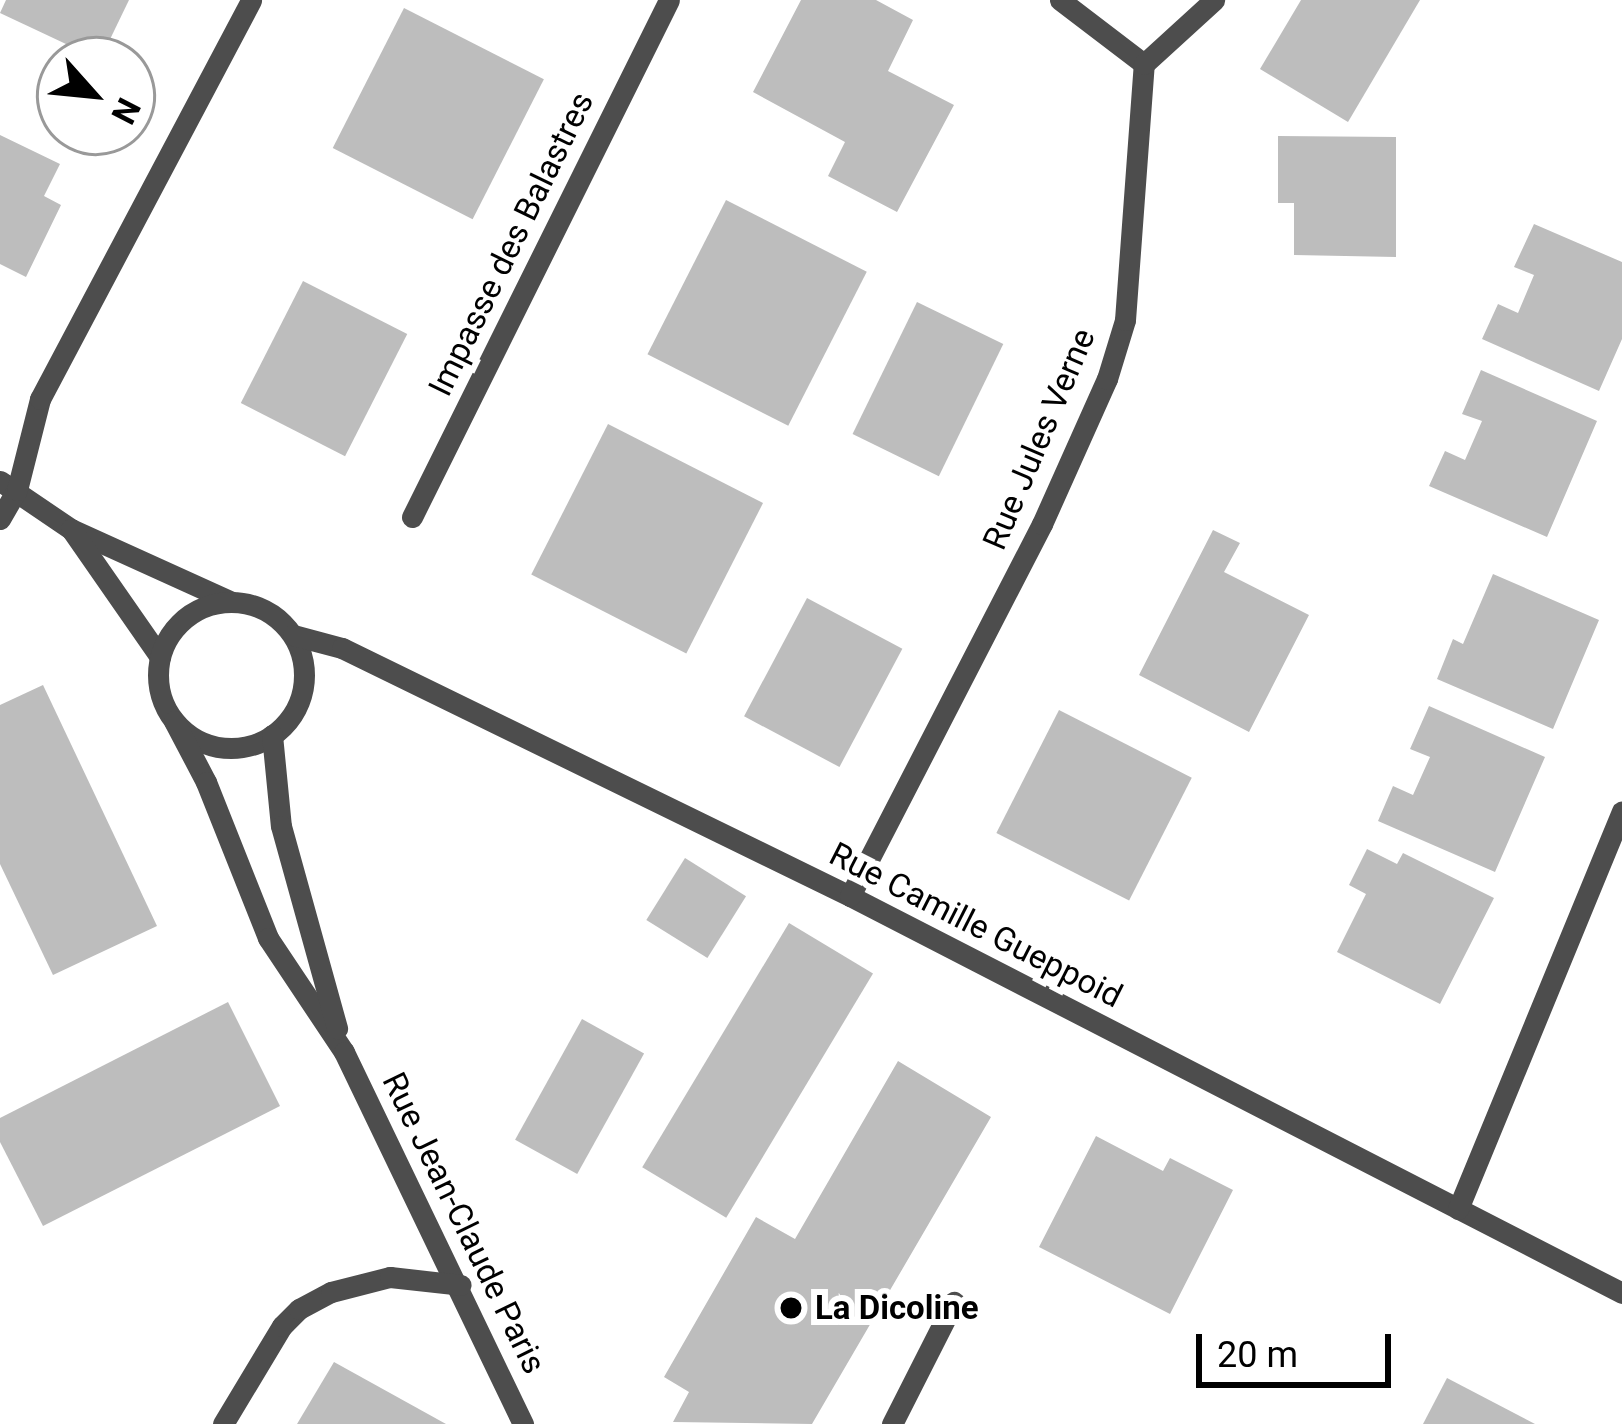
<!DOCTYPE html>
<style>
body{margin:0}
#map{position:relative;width:1622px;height:1424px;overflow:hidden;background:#fff;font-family:Roboto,sans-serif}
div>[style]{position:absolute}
.building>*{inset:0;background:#bdbdbd;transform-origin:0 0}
.minor>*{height:21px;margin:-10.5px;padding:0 10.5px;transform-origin:10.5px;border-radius:10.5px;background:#4d4d4d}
.minor>.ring{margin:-10.5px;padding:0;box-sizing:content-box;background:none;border:21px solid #4d4d4d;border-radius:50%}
.dots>*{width:33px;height:33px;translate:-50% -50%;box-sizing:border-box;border:6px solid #fff;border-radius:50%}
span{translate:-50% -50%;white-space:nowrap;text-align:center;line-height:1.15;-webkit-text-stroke:12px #fff;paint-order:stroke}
.street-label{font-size:33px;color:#000}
.poi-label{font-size:33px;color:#000;font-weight:700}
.left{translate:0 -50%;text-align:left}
.north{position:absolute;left:36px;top:36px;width:120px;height:120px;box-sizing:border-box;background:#fff;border:3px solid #999;border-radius:50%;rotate:117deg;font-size:33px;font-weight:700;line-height:48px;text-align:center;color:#000}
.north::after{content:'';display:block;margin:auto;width:42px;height:54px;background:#000;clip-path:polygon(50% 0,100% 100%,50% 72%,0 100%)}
.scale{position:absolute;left:1196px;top:1334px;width:195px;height:54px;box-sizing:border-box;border:6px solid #000;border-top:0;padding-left:15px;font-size:36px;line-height:42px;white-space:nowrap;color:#000;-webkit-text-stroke:9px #fff;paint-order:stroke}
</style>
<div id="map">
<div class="building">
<i style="clip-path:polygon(6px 0,129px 0,100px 60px,0 13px)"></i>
<i style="clip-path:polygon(801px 0,876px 0,913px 20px,888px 71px,954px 105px,897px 212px,828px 176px,845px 142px,753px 92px)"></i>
<i style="clip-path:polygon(1301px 0,1420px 0,1348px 122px,1260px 69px)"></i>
<i style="left:404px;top:8px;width:157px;height:157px;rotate:27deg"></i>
<i style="clip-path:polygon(0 135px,60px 164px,44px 196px,61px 205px,26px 277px,0 264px)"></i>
<i style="clip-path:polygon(1278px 136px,1396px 137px,1396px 257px,1294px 255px,1294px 203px,1278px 203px)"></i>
<i style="left:726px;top:200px;width:158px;height:173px;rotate:27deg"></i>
<i style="clip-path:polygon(1534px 224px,1622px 262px,1622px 339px,1599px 391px,1482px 339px,1498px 304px,1518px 313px,1534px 275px,1514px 267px)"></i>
<i style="left:303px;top:281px;width:117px;height:137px;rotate:27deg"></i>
<i style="left:917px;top:302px;width:96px;height:147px;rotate:26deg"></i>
<i style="clip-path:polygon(1481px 370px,1597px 421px,1547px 537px,1429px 486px,1445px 451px,1465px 460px,1482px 421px,1462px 414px)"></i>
<i style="left:608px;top:424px;width:174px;height:169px;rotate:27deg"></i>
<i style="clip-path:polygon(1213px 530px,1240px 543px,1224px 572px,1309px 615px,1249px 732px,1139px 675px)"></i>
<i style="clip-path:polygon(1493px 574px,1599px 620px,1553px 729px,1437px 679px,1453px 639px,1463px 644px)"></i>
<i style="left:807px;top:598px;width:108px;height:134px;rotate:28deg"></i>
<i style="clip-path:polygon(43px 685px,157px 926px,53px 975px,0 864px,0 705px)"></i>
<i style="clip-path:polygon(1429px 706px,1545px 757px,1495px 872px,1378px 821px,1393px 786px,1413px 795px,1430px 757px,1410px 749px)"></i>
<i style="left:1059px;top:710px;width:149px;height:138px;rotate:27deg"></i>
<i style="clip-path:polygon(1367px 849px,1397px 864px,1403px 853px,1494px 898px,1440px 1004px,1337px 952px,1366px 894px,1349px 885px)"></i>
<i style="left:685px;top:858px;width:72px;height:73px;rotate:32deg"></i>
<i style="left:789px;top:923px;width:98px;height:285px;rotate:31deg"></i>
<i style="clip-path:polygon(228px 1002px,280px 1106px,43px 1226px,0 1142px,0 1118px)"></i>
<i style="left:582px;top:1019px;width:71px;height:138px;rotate:29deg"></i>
<i style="clip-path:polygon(898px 1061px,991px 1117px,812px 1424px,673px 1422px,689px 1392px,664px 1377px,756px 1217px,795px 1239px)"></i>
<i style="clip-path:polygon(1096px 1136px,1163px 1171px,1170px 1158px,1233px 1190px,1170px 1314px,1039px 1247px)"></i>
<i style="clip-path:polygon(334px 1362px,446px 1424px,297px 1424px)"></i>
<i style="clip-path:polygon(1447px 1378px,1535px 1424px,1423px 1424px)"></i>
</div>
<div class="minor">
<i style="left:1060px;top:0;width:106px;rotate:37.3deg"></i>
<i style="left:0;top:481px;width:86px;rotate:34.1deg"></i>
<i style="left:71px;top:529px;width:175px;rotate:24.4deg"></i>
<i style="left:412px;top:517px;width:577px;rotate:-63.57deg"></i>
<i style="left:0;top:519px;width:34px;rotate:-60deg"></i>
<i style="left:17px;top:490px;width:94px;rotate:-75.8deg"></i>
<i style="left:40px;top:399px;width:451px;rotate:-62.1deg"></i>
<i style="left:71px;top:529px;width:156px;rotate:55.2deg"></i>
<i class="ring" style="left:158px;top:602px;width:125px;height:125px"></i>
<i style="left:293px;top:635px;width:51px;rotate:14.9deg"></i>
<i style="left:342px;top:648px;width:565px;rotate:26.02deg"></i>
<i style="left:850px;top:896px;width:868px;rotate:27.21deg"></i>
<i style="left:174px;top:721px;width:69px;rotate:62.3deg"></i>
<i style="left:206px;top:782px;width:168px;rotate:68.3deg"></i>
<i style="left:268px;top:938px;width:137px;rotate:56.3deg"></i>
<i style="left:344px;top:1052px;width:413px;rotate:64.3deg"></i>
<i style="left:272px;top:735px;width:91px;rotate:84.4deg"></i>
<i style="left:281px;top:826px;width:210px;rotate:74.5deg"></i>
<i style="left:850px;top:896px;width:419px;rotate:-62.7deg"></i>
<i style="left:1042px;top:524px;width:159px;rotate:-65.9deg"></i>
<i style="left:1107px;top:379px;width:62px;rotate:-73deg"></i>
<i style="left:1125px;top:320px;width:257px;rotate:-85.8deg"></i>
<i style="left:1144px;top:64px;width:95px;rotate:-42.4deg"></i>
<i style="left:1458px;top:1209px;width:430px;rotate:-67.6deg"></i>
<i style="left:223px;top:1424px;width:114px;rotate:-59deg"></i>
<i style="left:282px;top:1326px;width:24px;rotate:-45deg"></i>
<i style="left:299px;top:1309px;width:36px;rotate:-28deg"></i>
<i style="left:331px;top:1292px;width:61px;rotate:-14.3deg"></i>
<i style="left:390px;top:1277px;width:71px;rotate:6.4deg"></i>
<i style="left:892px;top:1424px;width:137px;rotate:-63.1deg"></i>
</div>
<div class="dots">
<i style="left:791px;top:1308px;background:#000"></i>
</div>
<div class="street-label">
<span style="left:511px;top:244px;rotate:-64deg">Impasse des Balastres</span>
<span style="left:1039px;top:439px;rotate:-67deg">Rue Jules Verne</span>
<span style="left:976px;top:925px;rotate:27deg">Rue Camille Gueppoid</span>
<span style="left:464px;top:1223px;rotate:64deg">Rue Jean-Claude Paris</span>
</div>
<div class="poi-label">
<span class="left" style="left:815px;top:1308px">La Dicoline</span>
</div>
<div class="north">N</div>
<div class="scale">20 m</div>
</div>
